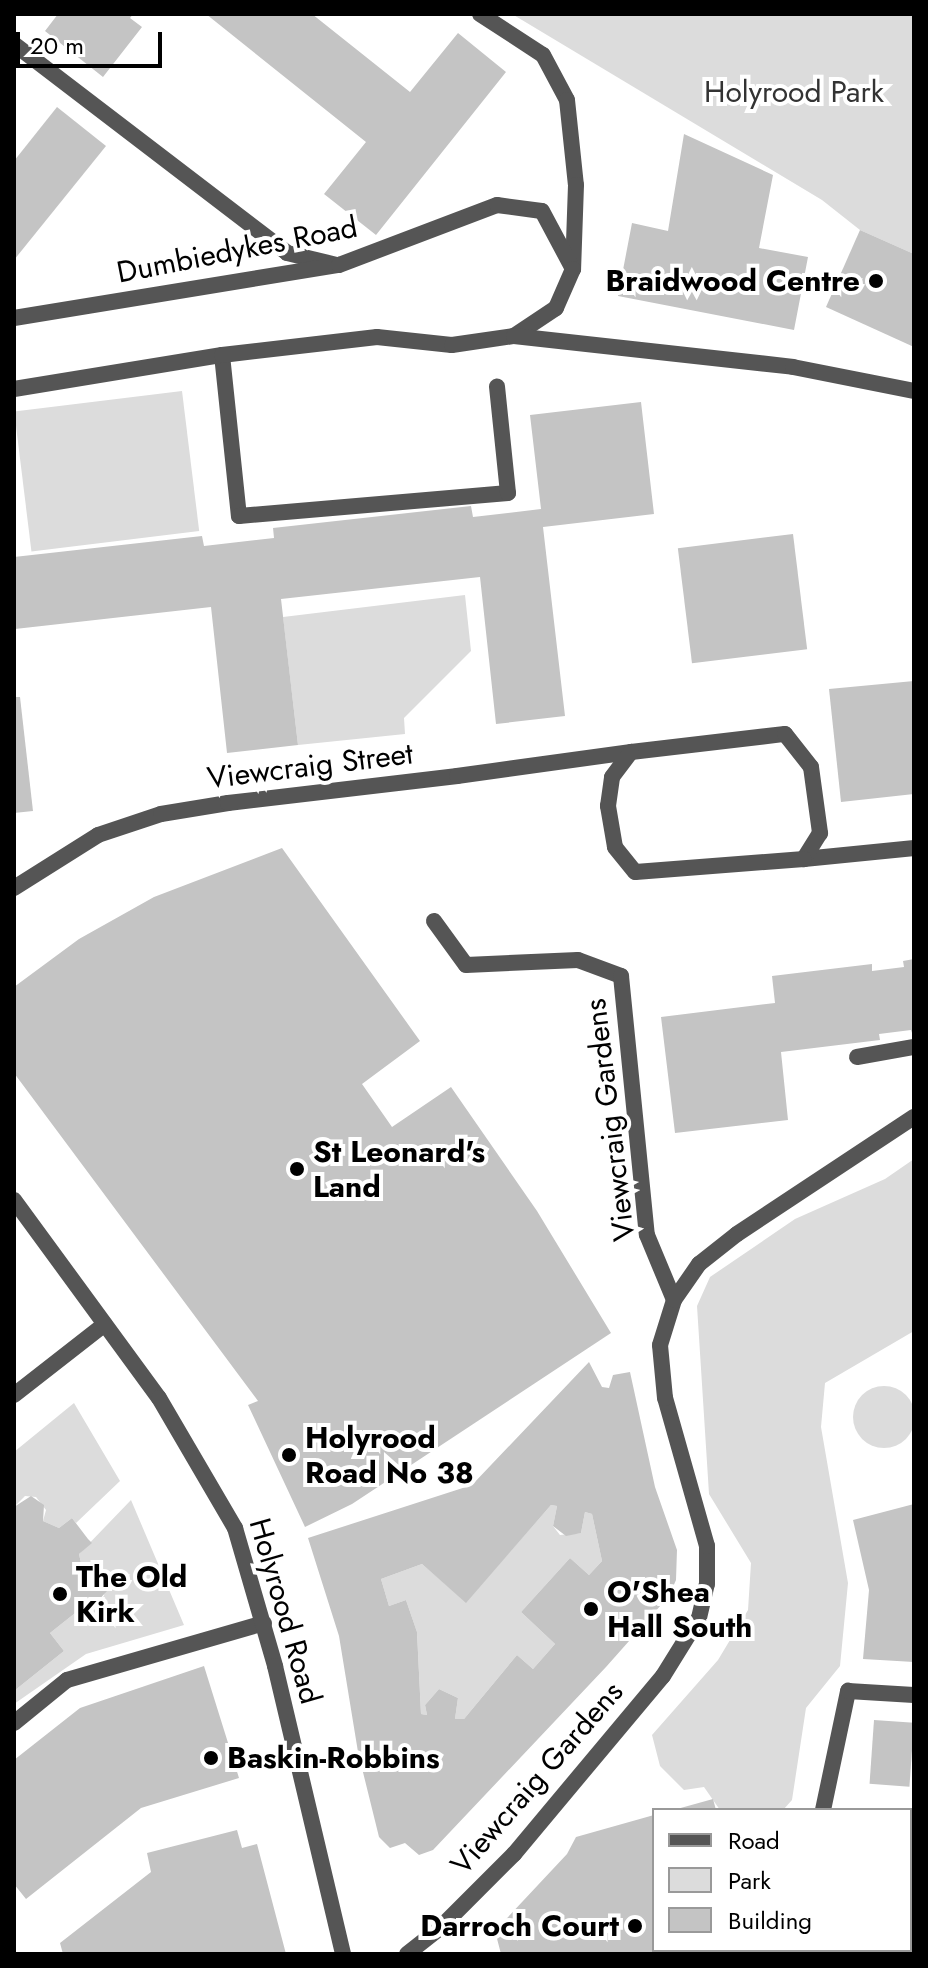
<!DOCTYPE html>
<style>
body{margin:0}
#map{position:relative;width:928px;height:1968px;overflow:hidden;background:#fff;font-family:Jost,sans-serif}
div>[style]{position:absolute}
.green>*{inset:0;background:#dcdcdc;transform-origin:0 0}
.round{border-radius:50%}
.building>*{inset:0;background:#c4c4c4;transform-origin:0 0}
.service>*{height:16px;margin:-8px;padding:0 8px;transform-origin:8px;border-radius:8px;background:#555}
.minor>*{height:16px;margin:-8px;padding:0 8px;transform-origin:8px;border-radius:8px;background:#555}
.tertiary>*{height:16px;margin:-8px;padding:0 8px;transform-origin:8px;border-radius:8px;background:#555}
.dots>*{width:22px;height:22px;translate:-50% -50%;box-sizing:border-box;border:4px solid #fff;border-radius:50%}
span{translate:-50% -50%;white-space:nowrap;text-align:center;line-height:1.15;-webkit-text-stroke:8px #fff;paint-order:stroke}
.park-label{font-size:30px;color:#333}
.street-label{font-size:30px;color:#000}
.poi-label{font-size:30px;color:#000;font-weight:700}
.right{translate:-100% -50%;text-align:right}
.left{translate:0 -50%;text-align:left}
.frame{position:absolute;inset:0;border:16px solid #000;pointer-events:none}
.legend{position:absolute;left:652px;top:1808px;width:260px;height:144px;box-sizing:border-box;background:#fff;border:2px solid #999;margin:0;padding:10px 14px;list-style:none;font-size:24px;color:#000}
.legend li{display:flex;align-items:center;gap:16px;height:40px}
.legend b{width:40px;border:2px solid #999}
.scale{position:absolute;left:16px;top:32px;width:146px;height:36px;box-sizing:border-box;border:4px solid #000;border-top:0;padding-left:10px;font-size:24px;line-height:28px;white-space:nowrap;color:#000;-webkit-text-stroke:6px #fff;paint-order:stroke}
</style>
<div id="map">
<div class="green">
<i style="clip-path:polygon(512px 14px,914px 14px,914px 254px,860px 230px,822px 200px)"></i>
<i style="left:182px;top:391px;width:141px;height:169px;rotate:83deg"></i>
<i style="clip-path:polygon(465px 595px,471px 651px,404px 718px,405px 734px,298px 745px,283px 617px)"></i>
<i style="clip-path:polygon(914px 1159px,914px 1331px,825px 1383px,821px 1427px,848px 1583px,840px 1666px,806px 1708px,792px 1800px,783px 1810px,720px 1810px,704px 1787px,684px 1790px,660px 1766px,652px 1735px,718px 1660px,748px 1610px,751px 1563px,709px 1494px,697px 1306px,710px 1277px,795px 1219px,885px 1179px)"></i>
<i class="round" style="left:853px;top:1386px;width:62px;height:62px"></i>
<i style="clip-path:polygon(74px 1403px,120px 1481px,76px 1523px,72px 1518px,59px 1528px,43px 1521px,46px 1510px,36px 1497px,25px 1496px,14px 1507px,14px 1452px)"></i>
<i style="clip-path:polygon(131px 1500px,184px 1625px,86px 1654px,14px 1704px,14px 1691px,64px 1651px,50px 1633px,79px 1610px,80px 1600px,96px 1603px,104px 1596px,106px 1580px,99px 1572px,83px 1572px,79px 1554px)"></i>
<i style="clip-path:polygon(551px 1505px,557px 1506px,553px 1526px,560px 1535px,581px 1533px,585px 1512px,592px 1514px,602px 1561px,589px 1575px,570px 1558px,521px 1612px,555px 1644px,533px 1669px,517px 1655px,464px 1719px,455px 1719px,458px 1698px,439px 1689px,425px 1705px,427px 1715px,421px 1714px,417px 1632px,406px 1600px,389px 1606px,381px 1579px,422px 1564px,466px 1602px)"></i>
</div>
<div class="building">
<i style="clip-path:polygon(58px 14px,133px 14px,130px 18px,142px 27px,103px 77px,45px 31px)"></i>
<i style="clip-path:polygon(206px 14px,312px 14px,410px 92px,458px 33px,506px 72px,376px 235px,324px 194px,366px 142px)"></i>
<i style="clip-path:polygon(57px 107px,106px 146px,14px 260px,14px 161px)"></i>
<i style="clip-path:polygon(684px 134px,773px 175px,759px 248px,808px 257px,794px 330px,618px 296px,632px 223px,668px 231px)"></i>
<i style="clip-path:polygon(860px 230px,914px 254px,914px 347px,826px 307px)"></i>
<i style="clip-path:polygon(641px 402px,654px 514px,543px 527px,565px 716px,496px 724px,480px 577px,281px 599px,298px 745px,227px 753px,211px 607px,15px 629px,14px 557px,202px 536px,204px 546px,274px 538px,273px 528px,471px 506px,473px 517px,541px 509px,530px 415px)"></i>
<i style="left:793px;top:534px;width:116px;height:116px;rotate:83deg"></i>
<i style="clip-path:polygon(914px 681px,914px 794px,841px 802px,829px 689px)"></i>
<i style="clip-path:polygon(14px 697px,20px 697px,33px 811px,14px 813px)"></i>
<i style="clip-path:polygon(282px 848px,420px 1041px,362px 1084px,392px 1127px,451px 1087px,537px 1211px,611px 1333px,352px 1504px,305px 1527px,248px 1405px,258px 1401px,14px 1073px,14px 987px,79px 939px,154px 897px)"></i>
<i style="clip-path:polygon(914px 959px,914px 1039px,911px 1030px,879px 1034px,880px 1040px,781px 1052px,788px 1120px,675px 1133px,661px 1017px,775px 1003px,772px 976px,872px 964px,872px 971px,904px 967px,903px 961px)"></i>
<i style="clip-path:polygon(evenodd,589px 1362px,602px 1387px,609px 1388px,613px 1375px,630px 1372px,655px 1487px,677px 1550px,676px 1580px,669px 1596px,606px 1667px,433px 1850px,419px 1855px,405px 1843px,390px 1848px,379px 1837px,358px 1752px,339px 1636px,308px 1538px,472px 1485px,589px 1362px,551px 1505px,557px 1506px,553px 1526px,566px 1536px,581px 1533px,585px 1512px,592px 1514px,602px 1561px,589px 1575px,570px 1558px,521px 1612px,555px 1644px,533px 1669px,517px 1655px,464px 1719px,455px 1719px,458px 1698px,439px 1689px,425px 1705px,427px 1715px,421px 1714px,417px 1632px,406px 1600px,389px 1606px,381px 1579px,422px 1564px,466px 1603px,551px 1505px)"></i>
<i style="clip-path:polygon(31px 1496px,44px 1505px,43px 1521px,59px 1528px,72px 1518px,88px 1539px,92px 1543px,79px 1554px,83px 1572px,103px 1576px,107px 1591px,96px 1603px,80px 1600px,79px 1610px,50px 1633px,64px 1651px,14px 1691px,14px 1507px)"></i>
<i style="clip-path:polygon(914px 1504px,914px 1662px,863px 1659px,869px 1590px,853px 1520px)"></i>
<i style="clip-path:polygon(204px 1666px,239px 1778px,141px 1808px,26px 1899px,14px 1884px,14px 1760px,80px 1708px)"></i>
<i style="left:874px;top:1720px;width:40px;height:64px;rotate:4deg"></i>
<i style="clip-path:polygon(713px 1799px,716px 1810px,677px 1810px,677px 1809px)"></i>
<i style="clip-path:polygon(654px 1815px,654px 1950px,751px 1954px,501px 1954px,495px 1931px,567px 1854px,576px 1837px)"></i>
<i style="clip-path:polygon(237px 1830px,242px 1848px,257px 1844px,286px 1954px,63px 1954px,60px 1943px,151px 1872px,147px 1853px)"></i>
</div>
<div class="service">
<i style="left:480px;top:14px;width:75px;rotate:33.1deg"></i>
<i style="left:543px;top:55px;width:51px;rotate:61.9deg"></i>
<i style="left:567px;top:100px;width:85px;rotate:84deg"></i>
<i style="left:576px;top:185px;width:84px;rotate:92deg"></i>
<i style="left:14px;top:44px;width:344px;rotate:37.4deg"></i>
<i style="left:287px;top:253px;width:51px;rotate:13.5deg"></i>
<i style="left:222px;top:355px;width:162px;rotate:84deg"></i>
<i style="left:239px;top:516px;width:270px;rotate:-4.9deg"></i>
<i style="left:508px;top:493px;width:107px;rotate:-95.9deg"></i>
<i style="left:434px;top:921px;width:54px;rotate:54deg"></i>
<i style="left:466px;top:965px;width:112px;rotate:-2.6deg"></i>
<i style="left:578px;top:960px;width:46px;rotate:20.4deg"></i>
<i style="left:857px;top:1057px;width:58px;rotate:-10deg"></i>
<i style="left:14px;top:1723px;width:68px;rotate:-39.1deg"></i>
<i style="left:67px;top:1680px;width:205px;rotate:-16.1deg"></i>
<i style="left:823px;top:1810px;width:122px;rotate:-78.1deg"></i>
<i style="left:848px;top:1691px;width:66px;rotate:3.5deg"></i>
<i style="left:812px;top:1950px;width:4px;rotate:90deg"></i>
</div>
<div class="minor">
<i style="left:14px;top:318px;width:329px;rotate:-9.3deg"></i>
<i style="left:339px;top:265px;width:169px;rotate:-20.8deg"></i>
<i style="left:497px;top:205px;width:45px;rotate:7.6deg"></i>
<i style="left:542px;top:211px;width:66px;rotate:61.9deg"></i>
<i style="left:573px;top:269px;width:43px;rotate:113.6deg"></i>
<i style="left:556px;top:308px;width:50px;rotate:146.3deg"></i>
<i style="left:14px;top:389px;width:211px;rotate:-9.3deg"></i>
<i style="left:222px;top:355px;width:156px;rotate:-6.6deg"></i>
<i style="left:377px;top:337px;width:75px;rotate:6.1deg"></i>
<i style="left:452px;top:345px;width:63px;rotate:-8.3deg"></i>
<i style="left:514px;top:336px;width:281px;rotate:6.3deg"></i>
<i style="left:793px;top:367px;width:123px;rotate:11.2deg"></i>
<i style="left:804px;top:859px;width:111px;rotate:-5.7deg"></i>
<i style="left:14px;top:888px;width:99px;rotate:-32.2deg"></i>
<i style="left:98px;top:835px;width:66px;rotate:-18.4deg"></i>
<i style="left:161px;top:814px;width:68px;rotate:-9.3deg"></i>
<i style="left:228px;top:803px;width:231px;rotate:-6.7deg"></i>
<i style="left:457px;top:776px;width:176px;rotate:-7.9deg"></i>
<i style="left:631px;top:752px;width:155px;rotate:-6.7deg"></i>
<i style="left:785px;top:734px;width:42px;rotate:51.8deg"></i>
<i style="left:811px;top:767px;width:67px;rotate:82.2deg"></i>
<i style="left:820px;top:833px;width:31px;rotate:122deg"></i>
<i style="left:804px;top:859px;width:169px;rotate:175.6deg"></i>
<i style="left:635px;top:872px;width:32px;rotate:-129deg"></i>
<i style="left:615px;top:847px;width:42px;rotate:-99.7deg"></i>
<i style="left:608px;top:806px;width:29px;rotate:-82deg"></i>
<i style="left:612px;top:777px;width:31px;rotate:-53deg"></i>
<i style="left:621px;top:976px;width:260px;rotate:84.3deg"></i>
<i style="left:647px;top:1235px;width:70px;rotate:67.4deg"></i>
<i style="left:14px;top:1395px;width:115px;rotate:-38deg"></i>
<i style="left:407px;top:1954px;width:42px;rotate:-38.2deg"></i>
<i style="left:440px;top:1928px;width:105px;rotate:-45deg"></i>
<i style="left:514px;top:1854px;width:232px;rotate:-50.1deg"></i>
<i style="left:663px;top:1676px;width:68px;rotate:-58.2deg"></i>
<i style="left:699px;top:1618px;width:35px;rotate:-77deg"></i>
<i style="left:707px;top:1584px;width:38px;rotate:-90deg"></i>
<i style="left:707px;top:1546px;width:154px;rotate:-105.8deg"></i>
<i style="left:665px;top:1398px;width:53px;rotate:-95.4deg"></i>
<i style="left:660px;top:1345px;width:47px;rotate:-72.7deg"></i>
<i style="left:674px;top:1300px;width:44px;rotate:-55.2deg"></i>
<i style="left:699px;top:1264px;width:48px;rotate:-38.3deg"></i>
<i style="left:737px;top:1234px;width:212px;rotate:-33.5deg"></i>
</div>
<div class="tertiary">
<i style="left:14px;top:1200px;width:245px;rotate:53.8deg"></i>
<i style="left:159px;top:1398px;width:151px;rotate:59.7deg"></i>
<i style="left:235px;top:1528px;width:144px;rotate:73.8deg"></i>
<i style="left:275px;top:1666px;width:296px;rotate:76.7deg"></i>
</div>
<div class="dots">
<i style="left:876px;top:281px;background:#000"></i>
<i style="left:297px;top:1169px;background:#000"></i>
<i style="left:289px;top:1455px;background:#000"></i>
<i style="left:60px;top:1594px;background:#000"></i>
<i style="left:591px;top:1609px;background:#000"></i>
<i style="left:211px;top:1758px;background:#000"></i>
<i style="left:635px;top:1926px;background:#000"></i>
</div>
<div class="park-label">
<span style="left:794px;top:92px">Holyrood Park</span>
</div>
<div class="street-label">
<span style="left:237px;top:250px;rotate:-11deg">Dumbiedykes Road</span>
<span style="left:310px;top:766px;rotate:-7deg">Viewcraig Street</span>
<span style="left:610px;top:1120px;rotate:-97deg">Viewcraig Gardens</span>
<span style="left:285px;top:1611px;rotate:74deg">Holyrood Road</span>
<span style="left:537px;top:1778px;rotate:-49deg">Viewcraig Gardens</span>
</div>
<div class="poi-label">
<span class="right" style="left:860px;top:281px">Braidwood Centre</span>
<span class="left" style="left:313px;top:1169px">St Leonard's<br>Land</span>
<span class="left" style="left:305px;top:1455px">Holyrood<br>Road No 38</span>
<span class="left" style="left:76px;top:1594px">The Old<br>Kirk</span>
<span class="left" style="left:607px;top:1609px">O'Shea<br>Hall South</span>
<span class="left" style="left:227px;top:1758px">Baskin-Robbins</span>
<span class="right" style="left:619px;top:1926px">Darroch Court</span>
</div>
<div class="frame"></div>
<ul class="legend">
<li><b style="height:10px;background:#555"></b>Road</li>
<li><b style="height:22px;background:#dcdcdc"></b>Park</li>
<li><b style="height:22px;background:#c4c4c4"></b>Building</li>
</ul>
<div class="scale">20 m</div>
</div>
